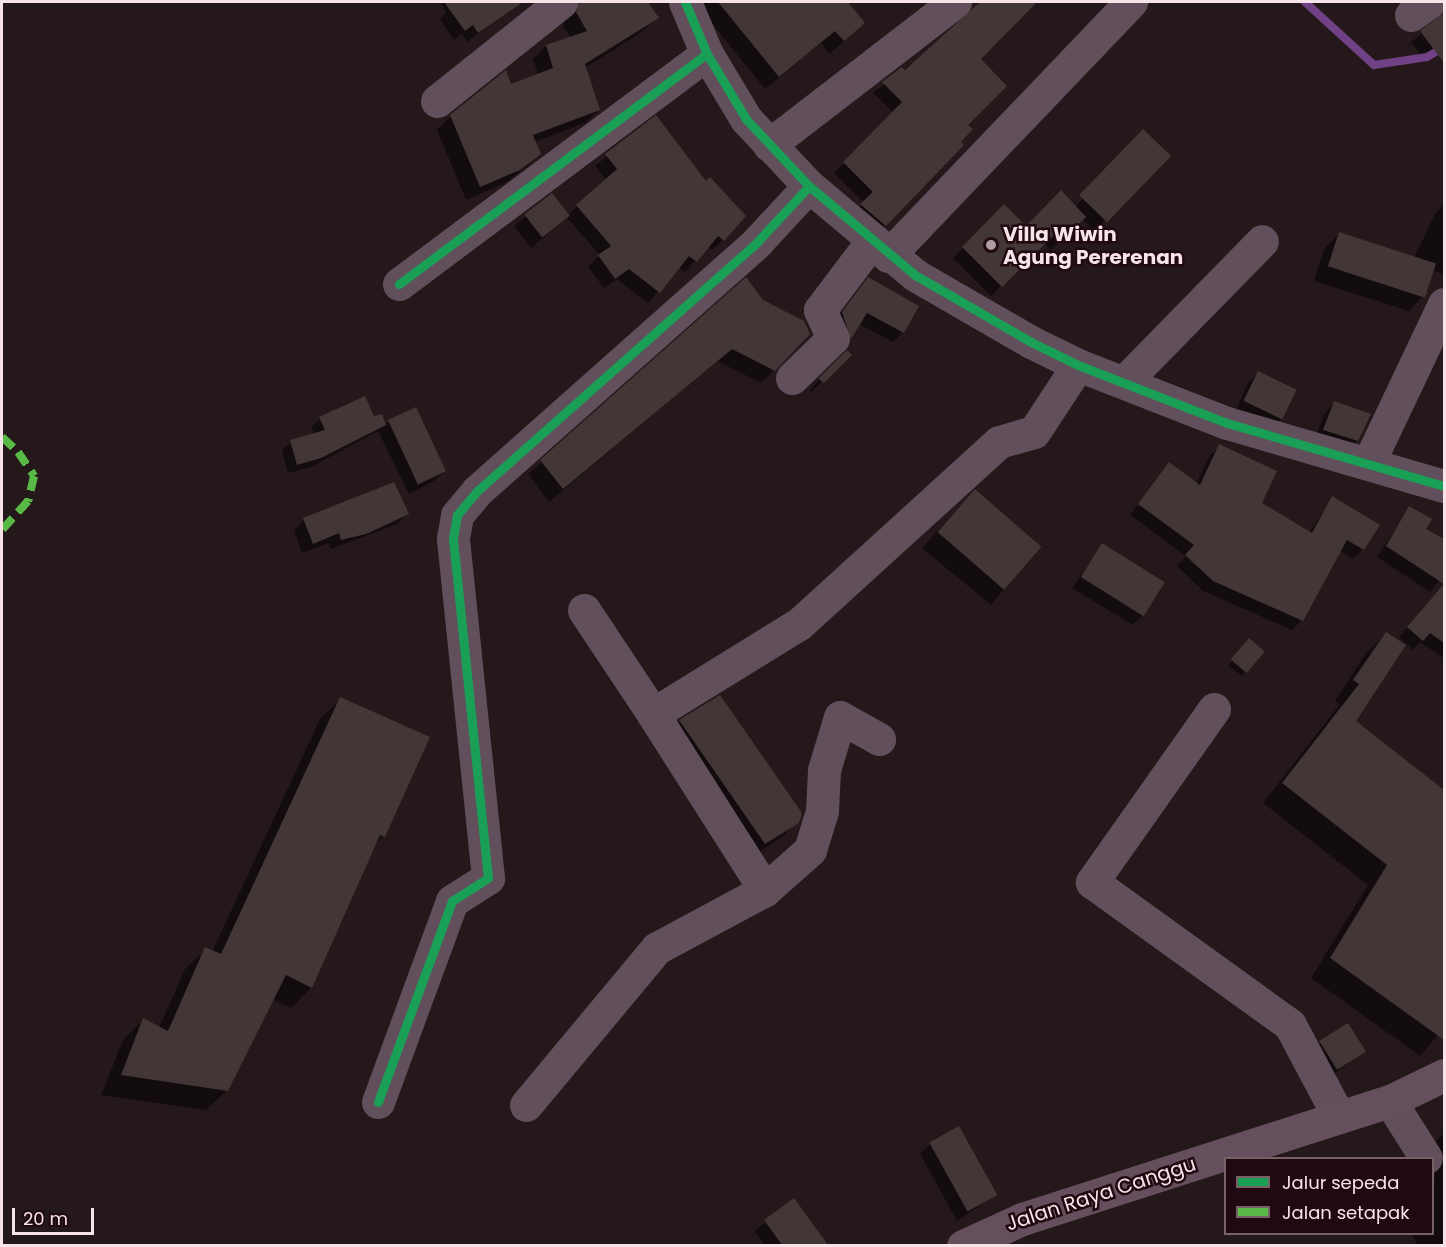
<!DOCTYPE html>
<style>
body{margin:0}
#map{position:relative;width:1446px;height:1247px;overflow:hidden;background:#24181b;font-family:Poppins,sans-serif}
div>[style]{position:absolute}
.shadow>*{inset:0;background:#0007}
.stream>*{height:8px;margin:-4px;padding:0 4px;transform-origin:4px;border-radius:4px;background:#704184}
.building>*{inset:0;background:#423637;transform-origin:0 0}
.minor>*{height:33px;margin:-16.5px;padding:0 16.5px;transform-origin:16.5px;border-radius:16.5px;background:#61505b}
.major>*{height:33px;margin:-16.5px;padding:0 16.5px;transform-origin:16.5px;border-radius:16.5px;background:#654f5c}
.quiet>*{height:8px;margin-top:-4px;transform-origin:0;background:repeating-linear-gradient(90deg,#58b947 0 15px,transparent 0 23px)}
.cycleway>*{height:9px;margin:-4.5px;padding:0 4.5px;transform-origin:4.5px;border-radius:4.5px;background:#1a9f57}
.dots>*{width:16px;height:16px;translate:-50% -50%;box-sizing:border-box;border:3px solid #200910;border-radius:50%}
span{translate:-50% -50%;white-space:nowrap;text-align:center;line-height:1.15;-webkit-text-stroke:5px #200910;paint-order:stroke}
.poi-label{font-size:20px;color:#f7e4e8;font-weight:700}
.left{translate:0 -50%;text-align:left}
.street-label{font-size:20px;color:#f7e4e8}
.frame{position:absolute;inset:0;border:3px solid #f7e4e8;pointer-events:none}
.legend{position:absolute;left:1224px;top:1157px;width:210px;height:78px;box-sizing:border-box;background:#200910;border:2px solid #766166;margin:0;padding:8px 10px;list-style:none;font-size:18px;color:#f7e4e8}
.legend li{display:flex;align-items:center;gap:12px;height:30px}
.legend b{width:30px;border:2px solid #766166}
.scale{position:absolute;left:12px;top:1208px;width:82px;height:27px;box-sizing:border-box;border:3px solid #f7e4e8;border-top:0;padding-left:8px;font-size:18px;line-height:21px;white-space:nowrap;color:#f7e4e8;-webkit-text-stroke:4px #200910;paint-order:stroke}
</style>
<div id="map">
<div class="shadow">
<i style="clip-path:polygon(444px 2px,508px 2px,513px 7px,467px 42px,462px 34px,454px 40px,440px 19px,446px 12px,441px 4px)"></i>
<i style="clip-path:polygon(578px 2px,647px 2px,657px 18px,643px 31px,585px 68px,599px 110px,585px 123px,535px 142px,540px 154px,526px 167px,505px 183px,466px 200px,437px 130px,451px 116px,538px 75px,533px 59px,546px 46px,571px 38px,563px 26px,566px 13px)"></i>
<i style="clip-path:polygon(683px 2px,846px 2px,863px 23px,830px 54px,821px 43px,765px 89px,714px 26px,703px 35px)"></i>
<i style="clip-path:polygon(982px 2px,1033px 4px,979px 59px,966px 125px,959px 142px,962px 145px,875px 235px,852px 215px,864px 203px,834px 173px,894px 113px,873px 93px,946px 38px)"></i>
<i style="clip-path:polygon(1444px 4px,1444px 42px,1423px 58px,1411px 42px,1433px 24px)"></i>
<i style="clip-path:polygon(656px 118px,723px 240px,712px 250px,708px 246px,685px 272px,679px 267px,648px 303px,617px 279px,604px 288px,588px 267px,600px 255px,567px 218px,531px 248px,514px 226px,552px 195px,568px 215px,606px 180px,595px 166px)"></i>
<i style="clip-path:polygon(1143px 131px,1168px 156px,1094px 231px,1082px 219px,1051px 250px,1044px 243px,991px 296px,953px 258px,1004px 207px,1026px 228px,1075px 207px)"></i>
<i style="clip-path:polygon(1444px 204px,1444px 274px,1432px 270px,1424px 295px,1409px 311px,1314px 281px,1324px 249px,1339px 234px,1414px 258px,1435px 214px)"></i>
<i style="clip-path:polygon(745px 279px,774px 370px,761px 383px,717px 361px,549px 502px,528px 474px)"></i>
<i style="clip-path:polygon(868px 279px,903px 332px,893px 342px,859px 324px,841px 347px,832px 324px)"></i>
<i style="clip-path:polygon(847px 353px,839px 366px,811px 392px,809px 390px)"></i>
<i style="clip-path:polygon(1259px 373px,1281px 419px,1271px 429px,1235px 412px,1248px 383px)"></i>
<i style="clip-path:polygon(1335px 402px,1369px 415px,1357px 441px,1346px 451px,1314px 440px,1325px 413px)"></i>
<i style="clip-path:polygon(381px 416px,384px 426px,389px 422px,445px 471px,434px 481px,409px 494px,378px 431px,311px 467px,288px 473px,282px 450px,291px 442px,315px 435px,311px 427px,320px 419px)"></i>
<i style="clip-path:polygon(1220px 446px,1260px 503px,1309px 533px,1332px 498px,1363px 549px,1353px 559px,1340px 551px,1302px 620px,1292px 630px,1203px 591px,1177px 566px,1186px 556px,1130px 515px,1169px 464px,1196px 484px,1210px 455px)"></i>
<i style="clip-path:polygon(960px 506px,1039px 547px,991px 605px,922px 548px)"></i>
<i style="clip-path:polygon(1409px 508px,1424px 530px,1444px 541px,1444px 574px,1430px 592px,1377px 557px)"></i>
<i style="clip-path:polygon(407px 514px,397px 524px,331px 549px,328px 543px,302px 553px,294px 530px,304px 520px)"></i>
<i style="clip-path:polygon(1102px 545px,1143px 615px,1133px 625px,1072px 588px)"></i>
<i style="clip-path:polygon(1444px 585px,1444px 658px,1420px 642px,1413px 650px,1399px 637px)"></i>
<i style="clip-path:polygon(1386px 634px,1354px 721px,1444px 792px,1444px 1028px,1420px 1056px,1311px 978px,1368px 885px,1263px 803px,1340px 704px,1335px 701px,1366px 653px)"></i>
<i style="clip-path:polygon(1245px 645px,1246px 672px,1242px 676px,1228px 665px)"></i>
<i style="clip-path:polygon(341px 699px,384px 836px,374px 845px,311px 988px,291px 1008px,272px 999px,227px 1090px,206px 1110px,101px 1095px,123px 1040px,143px 1020px,159px 1028px,185px 969px,206px 949px,212px 952px,320px 719px)"></i>
<i style="clip-path:polygon(680px 721px,797px 822px,781px 838px,749px 858px,665px 737px)"></i>
<i style="clip-path:polygon(1321px 1043px,1364px 1052px,1325px 1080px,1311px 1053px)"></i>
<i style="clip-path:polygon(1444px 1134px,1444px 1246px,1418px 1246px,1411px 1234px,1432px 1234px,1435px 1169px,1426px 1149px)"></i>
<i style="clip-path:polygon(930px 1144px,995px 1195px,957px 1221px,920px 1154px)"></i>
<i style="clip-path:polygon(794px 1200px,826px 1246px,765px 1246px,755px 1231px)"></i>
</div>
<div class="stream">
<i style="left:1305px;top:2px;width:93px;rotate:42.4deg"></i>
<i style="left:1374px;top:65px;width:54px;rotate:-8.6deg"></i>
<i style="left:1427px;top:57px;width:20px;rotate:-30deg"></i>
</div>
<div class="building">
<i style="clip-path:polygon(444px 2px,523px 2px,478px 33px,473px 25px,465px 31px)"></i>
<i style="clip-path:polygon(579px 2px,648px 2px,659px 18px,585px 64px,600px 110px,533px 135px,541px 154px,520px 170px,480px 187px,450px 115px,506px 70px,511px 84px,553px 68px,546px 45px,587px 31px,576px 12px)"></i>
<i style="clip-path:polygon(718px 2px,848px 2px,865px 23px,844px 41px,835px 31px,779px 77px)"></i>
<i style="clip-path:polygon(980px 2px,1037px 2px,981px 59px,1007px 86px,968px 125px,973px 129px,961px 142px,964px 145px,886px 226px,860px 204px,873px 192px,843px 162px,902px 102px,882px 82px,902px 67px,905px 70px)"></i>
<i style="clip-path:polygon(1444px 12px,1444px 63px,1420px 31px)"></i>
<i style="clip-path:polygon(656px 115px,706px 181px,710px 177px,746px 216px,724px 241px,718px 236px,697px 262px,689px 256px,660px 293px,629px 269px,615px 279px,598px 255px,611px 246px,576px 205px,617px 169px,605px 154px)"></i>
<i style="left:1143px;top:129px;width:39px;height:92px;rotate:44deg"></i>
<i style="clip-path:polygon(1061px 190px,1086px 217px,1062px 241px,1055px 234px,1002px 287px,962px 247px,1004px 204px,1026px 226px)"></i>
<i style="left:552px;top:193px;width:29px;height:35px;rotate:52deg"></i>
<i style="left:1339px;top:232px;width:102px;height:36px;rotate:18deg"></i>
<i style="clip-path:polygon(746px 277px,763px 300px,804px 321px,810px 334px,775px 371px,732px 349px,563px 489px,540px 460px)"></i>
<i style="clip-path:polygon(868px 277px,919px 306px,904px 333px,867px 313px,851px 339px,842px 312px)"></i>
<i style="left:847px;top:350px;width:7px;height:40px;rotate:45deg"></i>
<i style="left:1258px;top:371px;width:43px;height:33px;rotate:26deg"></i>
<i style="clip-path:polygon(365px 396px,374px 416px,382px 414px,386px 425px,321px 458px,297px 465px,290px 440px,325px 430px,319px 417px)"></i>
<i style="clip-path:polygon(1334px 401px,1371px 414px,1358px 441px,1323px 430px)"></i>
<i style="left:416px;top:407px;width:71px;height:31px;rotate:65deg"></i>
<i style="clip-path:polygon(1219px 444px,1277px 471px,1262px 503px,1312px 533px,1332px 496px,1380px 525px,1364px 550px,1347px 540px,1303px 621px,1213px 581px,1185px 555px,1194px 545px,1138px 504px,1169px 462px,1200px 485px)"></i>
<i style="clip-path:polygon(394px 482px,409px 514px,366px 534px,341px 540px,339px 533px,313px 544px,303px 518px)"></i>
<i style="left:975px;top:489px;width:88px;height:57px;rotate:41deg"></i>
<i style="clip-path:polygon(1409px 506px,1432px 519px,1426px 529px,1444px 539px,1444px 643px,1430px 633px,1423px 641px,1407px 627px,1444px 584px,1386px 546px)"></i>
<i style="left:1102px;top:543px;width:74px;height:40px;rotate:32deg"></i>
<i style="clip-path:polygon(1386px 632px,1406px 645px,1356px 721px,1444px 790px,1444px 1040px,1330px 958px,1387px 865px,1282px 783px,1359px 684px,1353px 680px)"></i>
<i style="left:1249px;top:638px;width:21px;height:28px;rotate:41deg"></i>
<i style="clip-path:polygon(720px 695px,802px 813px,799px 823px,765px 844px,679px 720px)"></i>
<i style="clip-path:polygon(340px 697px,430px 737px,385px 837px,380px 835px,312px 988px,286px 975px,228px 1091px,121px 1075px,143px 1018px,168px 1031px,205px 947px,221px 954px)"></i>
<i style="left:1348px;top:1023px;width:34px;height:34px;rotate:58deg"></i>
<i style="left:959px;top:1126px;width:79px;height:34px;rotate:61deg"></i>
<i style="clip-path:polygon(794px 1198px,828px 1245px,782px 1245px,764px 1220px)"></i>
</div>
<div class="minor">
<i style="left:685px;top:2px;width:56px;rotate:67.1deg"></i>
<i style="left:707px;top:54px;width:76px;rotate:59deg"></i>
<i style="left:746px;top:119px;width:92px;rotate:46.8deg"></i>
<i style="left:809px;top:186px;width:138px;rotate:40deg"></i>
<i style="left:915px;top:275px;width:134px;rotate:30deg"></i>
<i style="left:1031px;top:342px;width:52px;rotate:26.1deg"></i>
<i style="left:1078px;top:365px;width:160px;rotate:21.3deg"></i>
<i style="left:1227px;top:423px;width:226px;rotate:16.2deg"></i>
<i style="left:1411px;top:15px;width:22px;rotate:-36deg"></i>
<i style="left:437px;top:101px;width:159px;rotate:-38.6deg"></i>
<i style="left:769px;top:145px;width:235px;rotate:-37.6deg"></i>
<i style="left:888px;top:256px;width:352px;rotate:-46.3deg"></i>
<i style="left:399px;top:284px;width:384px;rotate:-36.8deg"></i>
<i style="left:792px;top:378px;width:57px;rotate:-44.3deg"></i>
<i style="left:833px;top:338px;width:31px;rotate:-115deg"></i>
<i style="left:820px;top:310px;width:86px;rotate:-53deg"></i>
<i style="left:1124px;top:382px;width:197px;rotate:-45.6deg"></i>
<i style="left:1369px;top:462px;width:175px;rotate:-64.6deg"></i>
<i style="left:584px;top:610px;width:125px;rotate:56.4deg"></i>
<i style="left:1214px;top:709px;width:212px;rotate:125.2deg"></i>
<i style="left:1092px;top:882px;width:244px;rotate:35.8deg"></i>
<i style="left:1290px;top:1025px;width:104px;rotate:62deg"></i>
<i style="left:765px;top:890px;width:60px;rotate:-41.6deg"></i>
<i style="left:810px;top:850px;width:41px;rotate:-72.9deg"></i>
<i style="left:822px;top:811px;width:41px;rotate:-87.2deg"></i>
<i style="left:824px;top:770px;width:55px;rotate:-73.2deg"></i>
<i style="left:840px;top:717px;width:45px;rotate:29.4deg"></i>
<i style="left:1390px;top:1101px;width:67px;rotate:57.7deg"></i>
<i style="left:378px;top:1102px;width:214px;rotate:-69.8deg"></i>
<i style="left:452px;top:901px;width:43px;rotate:-32.6deg"></i>
<i style="left:488px;top:878px;width:342px;rotate:-95.9deg"></i>
<i style="left:453px;top:538px;width:23px;rotate:-80deg"></i>
<i style="left:457px;top:515px;width:31px;rotate:-50deg"></i>
<i style="left:477px;top:491px;width:375px;rotate:-41.6deg"></i>
<i style="left:757px;top:242px;width:76px;rotate:-47.1deg"></i>
<i style="left:526px;top:1105px;width:204px;rotate:-50.2deg"></i>
<i style="left:657px;top:948px;width:123px;rotate:-28.2deg"></i>
<i style="left:765px;top:890px;width:209px;rotate:-122.5deg"></i>
<i style="left:653px;top:714px;width:172px;rotate:-31.7deg"></i>
<i style="left:799px;top:624px;width:270px;rotate:-42.3deg"></i>
<i style="left:999px;top:442px;width:36px;rotate:-16deg"></i>
<i style="left:1034px;top:432px;width:80px;rotate:-56.7deg"></i>
</div>
<div class="major">
<i style="left:963px;top:1246px;width:65px;rotate:-24.6deg"></i>
<i style="left:1022px;top:1219px;width:386px;rotate:-17.8deg"></i>
<i style="left:1390px;top:1101px;width:60px;rotate:-25.7deg"></i>
</div>
<div class="quiet">
<i style="left:2px;top:437px;width:22px;rotate:43deg"></i>
<i style="left:18px;top:452px;width:29px;rotate:56deg"></i>
<i style="left:34px;top:476px;width:26px;rotate:103deg"></i>
<i style="left:28px;top:501px;width:39px;rotate:132deg"></i>
</div>
<div class="cycleway">
<i style="left:685px;top:2px;width:56px;rotate:67.1deg"></i>
<i style="left:707px;top:54px;width:76px;rotate:59deg"></i>
<i style="left:746px;top:119px;width:92px;rotate:46.8deg"></i>
<i style="left:809px;top:186px;width:138px;rotate:40deg"></i>
<i style="left:915px;top:275px;width:134px;rotate:30deg"></i>
<i style="left:1031px;top:342px;width:52px;rotate:26.1deg"></i>
<i style="left:1078px;top:365px;width:160px;rotate:21.3deg"></i>
<i style="left:1227px;top:423px;width:226px;rotate:16.2deg"></i>
<i style="left:399px;top:284px;width:384px;rotate:-36.8deg"></i>
<i style="left:378px;top:1102px;width:214px;rotate:-69.8deg"></i>
<i style="left:452px;top:901px;width:43px;rotate:-32.6deg"></i>
<i style="left:488px;top:878px;width:342px;rotate:-95.9deg"></i>
<i style="left:453px;top:538px;width:23px;rotate:-80deg"></i>
<i style="left:457px;top:515px;width:31px;rotate:-50deg"></i>
<i style="left:477px;top:491px;width:375px;rotate:-41.6deg"></i>
<i style="left:757px;top:242px;width:76px;rotate:-47.1deg"></i>
</div>
<div class="dots">
<i style="left:991px;top:245px;background:#ad9da0"></i>
</div>
<div class="poi-label">
<span class="left" style="left:1003px;top:246px">Villa Wiwin<br>Agung Pererenan</span>
</div>
<div class="street-label">
<span style="left:1101px;top:1194px;rotate:-18deg">Jalan Raya Canggu</span>
</div>
<div class="frame"></div>
<ul class="legend">
<li><b style="height:8px;background:#1a9f57"></b>Jalur sepeda</li>
<li><b style="height:8px;background:#58b947"></b>Jalan setapak</li>
</ul>
<div class="scale">20 m</div>
</div>
